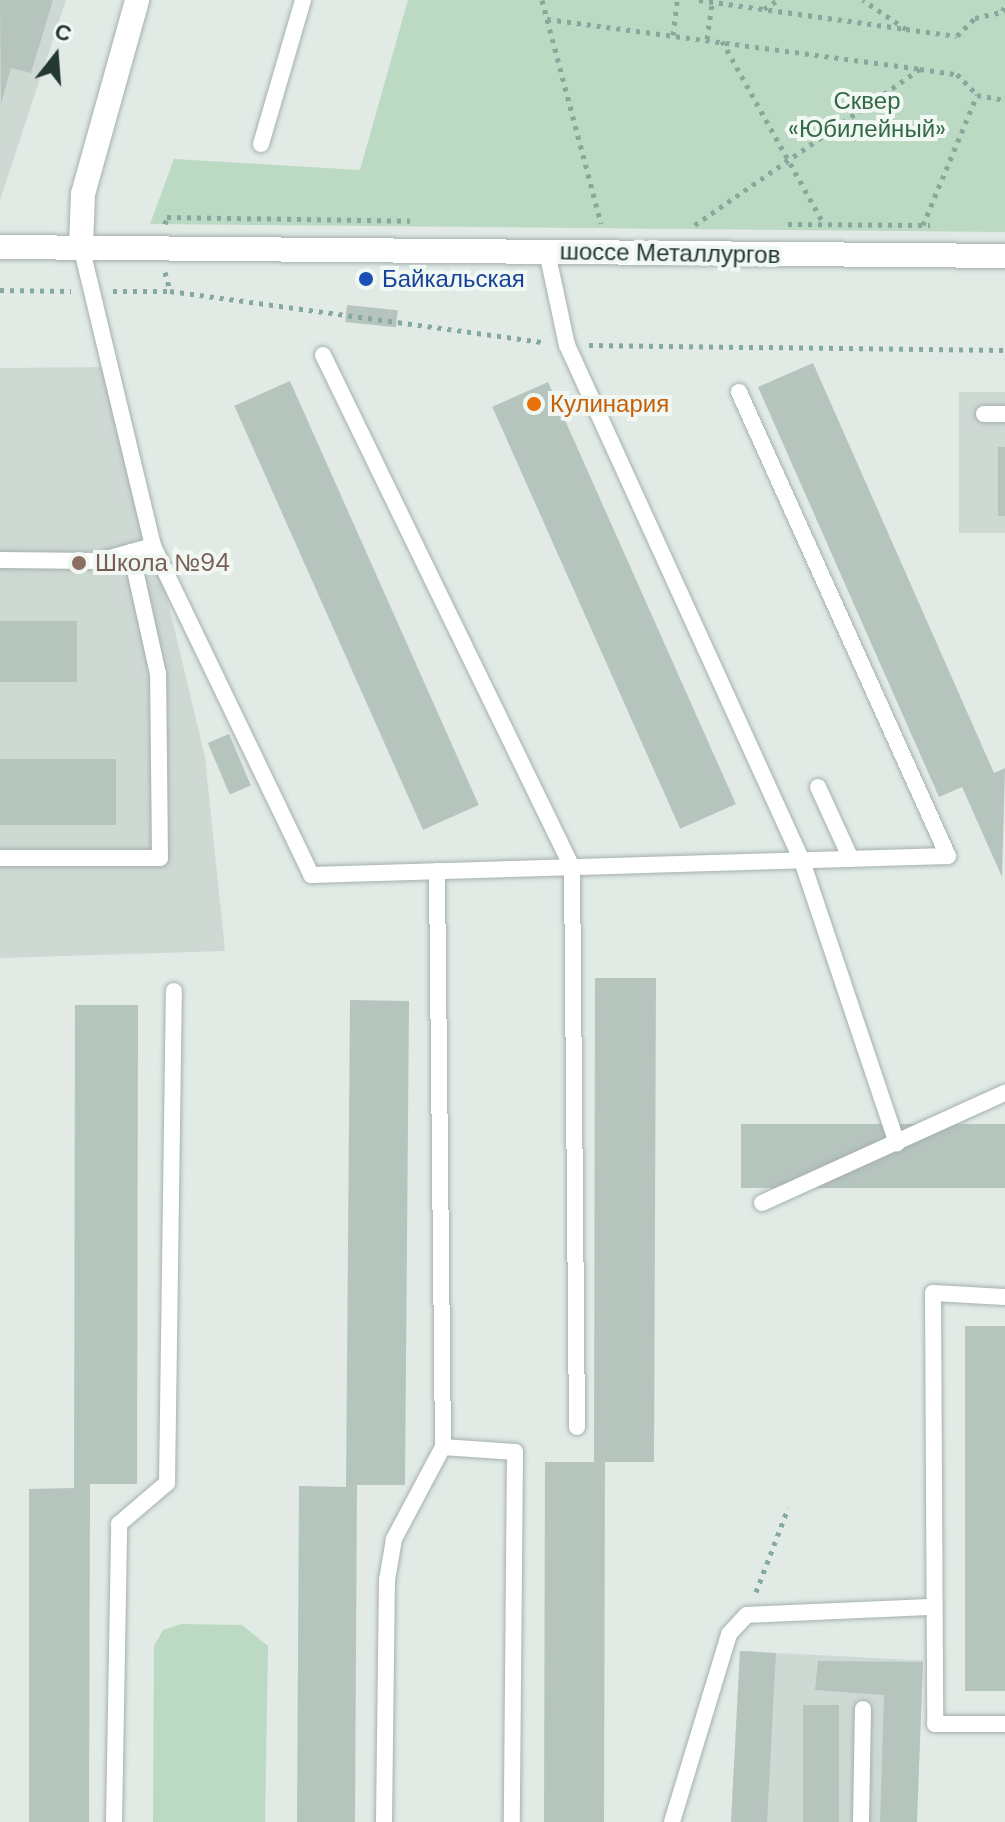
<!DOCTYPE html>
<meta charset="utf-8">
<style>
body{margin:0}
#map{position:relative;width:1005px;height:1822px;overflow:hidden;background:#e1eae5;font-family:"DM Sans",sans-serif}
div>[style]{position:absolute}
.built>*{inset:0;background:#cfd9d4;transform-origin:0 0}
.green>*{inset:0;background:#bcd9c3}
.building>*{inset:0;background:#b6c4be;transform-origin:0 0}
.path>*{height:5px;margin-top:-2.5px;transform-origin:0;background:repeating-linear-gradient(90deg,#85aa9d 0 4px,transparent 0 10px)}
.roads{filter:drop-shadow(0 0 2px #a4b1ac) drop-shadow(0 0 2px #a4b1ac)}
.lane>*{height:16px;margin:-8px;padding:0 8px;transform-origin:8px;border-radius:8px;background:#fff}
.secondary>*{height:24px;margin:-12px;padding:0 12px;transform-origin:12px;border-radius:12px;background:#fff}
.dots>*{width:22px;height:22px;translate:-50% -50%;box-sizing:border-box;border:4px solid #f1f7f3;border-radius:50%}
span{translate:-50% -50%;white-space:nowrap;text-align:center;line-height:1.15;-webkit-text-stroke:8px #f1f7f3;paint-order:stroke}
.park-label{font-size:24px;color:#326a46}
.street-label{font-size:24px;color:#233832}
.transit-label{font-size:24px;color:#164399}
.left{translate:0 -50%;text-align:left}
.food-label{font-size:24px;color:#c56008}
.education-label{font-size:24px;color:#785e54}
.north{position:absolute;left:16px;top:16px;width:80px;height:80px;-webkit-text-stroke:6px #f1f7f3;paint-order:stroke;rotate:17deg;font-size:22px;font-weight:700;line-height:32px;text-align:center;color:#233832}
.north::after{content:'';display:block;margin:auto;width:28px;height:36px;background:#233832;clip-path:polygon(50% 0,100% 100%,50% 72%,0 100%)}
</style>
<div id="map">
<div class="built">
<i style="clip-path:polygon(0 0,66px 0,0 200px)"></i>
<i style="clip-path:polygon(112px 367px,205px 757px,225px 951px,0 958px,0 368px)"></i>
<i style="left:959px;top:392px;width:46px;height:141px"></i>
<i style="left:740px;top:1651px;width:183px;height:171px;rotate:3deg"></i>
</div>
<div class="green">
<i style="clip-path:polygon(408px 0,1005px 0,1005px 232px,150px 224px,174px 159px,360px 170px)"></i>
<i style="clip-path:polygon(181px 1624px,242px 1625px,268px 1646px,265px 1822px,153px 1822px,154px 1646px,163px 1630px)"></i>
</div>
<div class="building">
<i style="clip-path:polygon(0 0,53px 0,31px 73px,11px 68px,1px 104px)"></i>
<i style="left:347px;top:305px;width:51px;height:17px;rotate:6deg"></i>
<i style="clip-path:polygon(813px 363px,994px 773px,1005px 768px,1002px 877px,962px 787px,939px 797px,758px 387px)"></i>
<i style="left:290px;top:381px;width:464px;height:61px;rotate:66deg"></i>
<i style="left:548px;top:382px;width:462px;height:61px;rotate:66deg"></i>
<i style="left:998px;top:447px;width:7px;height:69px"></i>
<i style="left:0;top:621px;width:77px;height:61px"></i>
<i style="left:229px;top:734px;width:56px;height:23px;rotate:67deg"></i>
<i style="left:0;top:759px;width:116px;height:66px"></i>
<i style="clip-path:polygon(595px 978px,656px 978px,654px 1462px,605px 1462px,604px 1822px,544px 1822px,545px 1462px,594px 1462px)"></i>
<i style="clip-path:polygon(350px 1000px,409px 1001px,405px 1485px,357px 1485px,355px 1822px,297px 1822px,299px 1486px,346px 1487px)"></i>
<i style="clip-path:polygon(75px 1005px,138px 1005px,137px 1484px,90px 1484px,89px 1822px,29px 1822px,29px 1489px,74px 1488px)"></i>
<i style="left:1005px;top:1124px;width:64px;height:264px;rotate:90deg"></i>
<i style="left:965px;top:1326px;width:40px;height:365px"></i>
<i style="left:740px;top:1651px;width:36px;height:171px;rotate:3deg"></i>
<i style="clip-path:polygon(818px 1661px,923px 1662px,917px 1822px,880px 1822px,884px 1695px,815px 1690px)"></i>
<i style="left:839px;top:1705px;width:117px;height:36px;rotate:90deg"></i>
</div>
<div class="path">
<i style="left:542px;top:0;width:231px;rotate:75.2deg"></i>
<i style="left:699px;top:0;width:209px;rotate:8deg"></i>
<i style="left:906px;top:29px;width:52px;rotate:-146deg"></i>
<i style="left:764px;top:9px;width:17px;rotate:-33deg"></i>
<i style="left:1003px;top:11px;width:8px;rotate:-76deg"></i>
<i style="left:547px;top:19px;width:376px;rotate:7.6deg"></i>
<i style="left:920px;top:69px;width:274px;rotate:145.3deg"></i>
<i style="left:906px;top:29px;width:51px;rotate:7.8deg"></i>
<i style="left:957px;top:36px;width:25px;rotate:-45deg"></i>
<i style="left:975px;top:18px;width:31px;rotate:-13deg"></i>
<i style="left:673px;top:35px;width:35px;rotate:-83deg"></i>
<i style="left:707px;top:39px;width:37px;rotate:-82deg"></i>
<i style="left:722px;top:41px;width:210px;rotate:60.9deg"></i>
<i style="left:920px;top:69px;width:37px;rotate:8deg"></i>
<i style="left:957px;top:74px;width:29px;rotate:46deg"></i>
<i style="left:977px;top:95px;width:28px;rotate:10deg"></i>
<i style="left:165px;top:224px;width:7px;rotate:-74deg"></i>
<i style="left:167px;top:217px;width:243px;rotate:0.9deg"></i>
<i style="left:788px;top:224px;width:142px;rotate:0.4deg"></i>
<i style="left:923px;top:225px;width:141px;rotate:-67.4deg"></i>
<i style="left:165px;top:272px;width:20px;rotate:75deg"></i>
<i style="left:0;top:290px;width:71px;rotate:0.8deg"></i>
<i style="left:113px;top:291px;width:57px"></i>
<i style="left:170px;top:291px;width:377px;rotate:7.8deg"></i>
<i style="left:589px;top:345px;width:416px;rotate:0.7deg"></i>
<i style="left:756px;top:1592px;width:90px;rotate:-69.1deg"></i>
</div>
<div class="roads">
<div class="lane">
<i style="left:261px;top:144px;width:150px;rotate:-73.7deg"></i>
<i style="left:81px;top:246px;width:309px;rotate:76.5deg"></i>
<i style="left:153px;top:546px;width:365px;rotate:64.3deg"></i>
<i style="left:311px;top:875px;width:637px;rotate:-1.71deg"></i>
<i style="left:948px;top:856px;width:509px;rotate:-114.25deg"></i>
<i style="left:547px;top:252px;width:95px;rotate:77.9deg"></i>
<i style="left:567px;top:345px;width:567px;rotate:65.51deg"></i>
<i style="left:802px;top:861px;width:298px;rotate:71.4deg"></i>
<i style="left:323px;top:355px;width:569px;rotate:64.07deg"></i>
<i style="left:572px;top:867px;width:560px;rotate:89.49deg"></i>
<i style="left:984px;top:414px;width:21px"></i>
<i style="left:0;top:560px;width:99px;rotate:0.6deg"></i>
<i style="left:99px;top:561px;width:56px;rotate:-15.5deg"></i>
<i style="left:818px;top:787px;width:79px;rotate:65.4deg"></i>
<i style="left:0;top:858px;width:160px"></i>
<i style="left:160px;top:858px;width:184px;rotate:-90.6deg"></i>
<i style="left:158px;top:674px;width:125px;rotate:-102.5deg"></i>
<i style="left:762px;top:1203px;width:267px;rotate:-24.4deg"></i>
<i style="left:1005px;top:1297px;width:72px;rotate:-176.8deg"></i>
<i style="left:933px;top:1293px;width:431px;rotate:89.7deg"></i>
<i style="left:935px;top:1724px;width:70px"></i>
<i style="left:443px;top:1447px;width:72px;rotate:4deg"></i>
<i style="left:515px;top:1452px;width:370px;rotate:90.5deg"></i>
<i style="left:114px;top:1822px;width:298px;rotate:-89deg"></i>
<i style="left:119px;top:1524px;width:63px;rotate:-40.5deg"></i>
<i style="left:167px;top:1483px;width:492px;rotate:-89.2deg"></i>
<i style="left:384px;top:1822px;width:242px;rotate:-89.3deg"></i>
<i style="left:387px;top:1580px;width:42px;rotate:-80.3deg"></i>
<i style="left:394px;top:1539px;width:104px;rotate:-62deg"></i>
<i style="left:443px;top:1447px;width:576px;rotate:-90.6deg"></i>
<i style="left:672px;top:1822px;width:196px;rotate:-73.1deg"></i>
<i style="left:729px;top:1634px;width:26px;rotate:-47deg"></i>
<i style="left:747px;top:1615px;width:186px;rotate:-2.5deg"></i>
<i style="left:861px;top:1822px;width:113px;rotate:-89deg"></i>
</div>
<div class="secondary">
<i style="left:81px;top:246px;width:52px;rotate:-87.8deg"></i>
<i style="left:83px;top:194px;width:201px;rotate:-74.4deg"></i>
<i style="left:0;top:247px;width:1005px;rotate:0.51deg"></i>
</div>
</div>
<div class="dots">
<i style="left:366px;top:279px;background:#1a4fb4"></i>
<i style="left:534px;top:404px;background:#e8710a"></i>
<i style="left:79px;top:563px;background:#8d6e63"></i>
</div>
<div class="park-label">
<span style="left:867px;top:115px">Сквер<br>«Юбилейный»</span>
</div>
<div class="street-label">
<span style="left:670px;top:253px;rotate:1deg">шоссе Металлургов</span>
</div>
<div class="transit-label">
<span class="left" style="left:382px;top:279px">Байкальская</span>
</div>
<div class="food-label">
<span class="left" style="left:550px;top:404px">Кулинария</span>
</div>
<div class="education-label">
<span class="left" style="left:95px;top:563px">Школа №94</span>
</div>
<div class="north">С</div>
</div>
